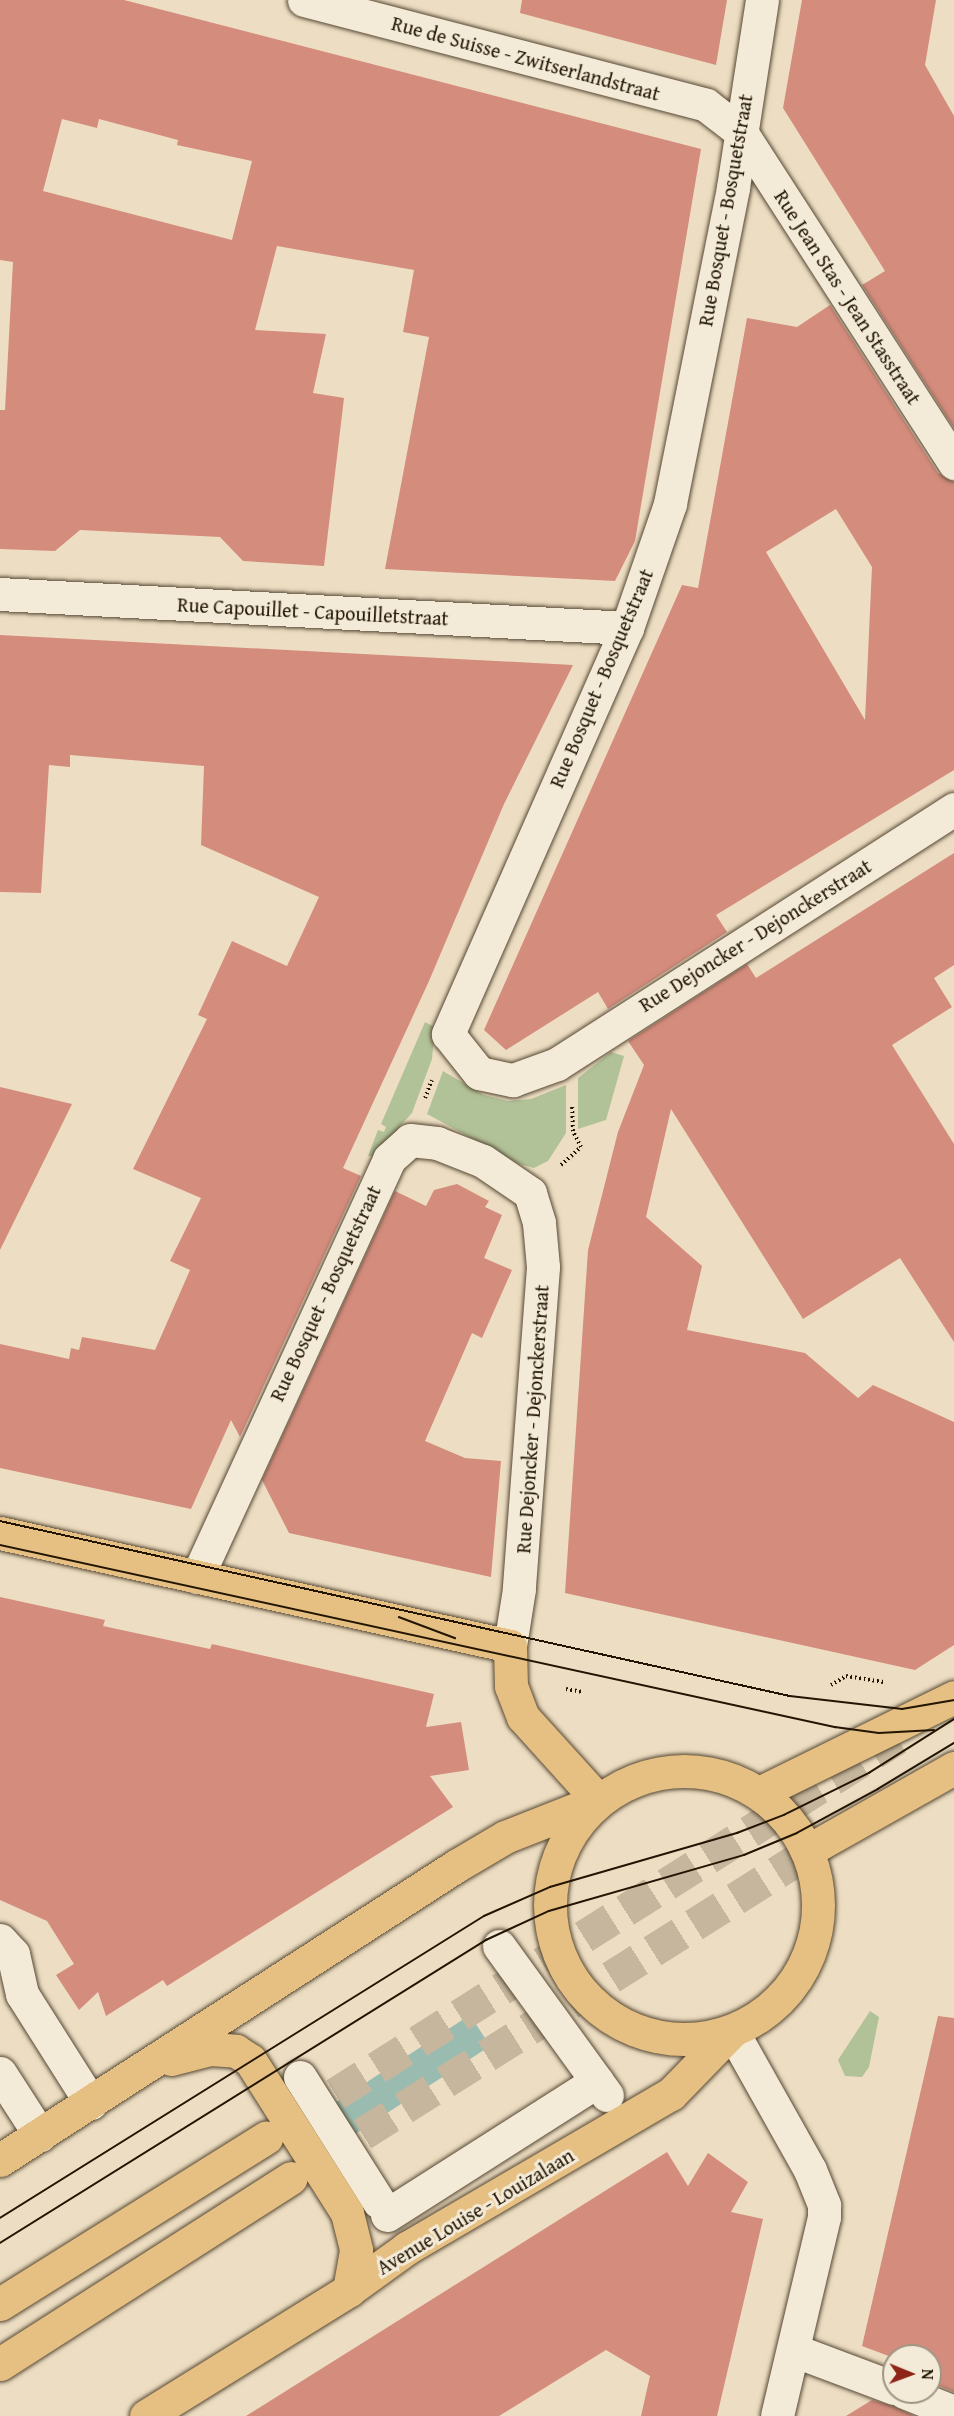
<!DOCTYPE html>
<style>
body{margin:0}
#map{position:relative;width:954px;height:2416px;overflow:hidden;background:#eddec3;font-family:"Gentium Book Plus",serif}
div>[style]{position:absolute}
.green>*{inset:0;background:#b2c298}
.water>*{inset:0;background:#9abcb0;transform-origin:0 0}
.building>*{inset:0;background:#d48c7d}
.highway-tunnel>*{height:33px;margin-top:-16.5px;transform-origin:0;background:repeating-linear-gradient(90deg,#c5b69d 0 33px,transparent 0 49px)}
.path>*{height:4px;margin-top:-2px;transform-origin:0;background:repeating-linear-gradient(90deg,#231503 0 1.5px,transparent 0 4.5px)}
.roads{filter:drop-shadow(0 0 2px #564733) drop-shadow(0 0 2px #564733)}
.minor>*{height:33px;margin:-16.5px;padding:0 16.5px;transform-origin:16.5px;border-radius:16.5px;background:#f3ead8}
.major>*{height:33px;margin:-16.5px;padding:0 16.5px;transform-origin:16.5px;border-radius:16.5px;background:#e6bf82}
.major>.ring{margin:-16.5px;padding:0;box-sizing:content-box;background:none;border:33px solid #e6bf82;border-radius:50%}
.highway>*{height:33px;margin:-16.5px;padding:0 16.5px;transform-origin:16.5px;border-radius:16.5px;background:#e6bf82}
.tram>*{height:1.5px;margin:-0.75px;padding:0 0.75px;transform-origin:0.75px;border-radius:0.75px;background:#231503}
span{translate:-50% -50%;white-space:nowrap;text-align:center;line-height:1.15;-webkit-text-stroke:6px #f3ead8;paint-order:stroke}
.street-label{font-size:20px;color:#231503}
.north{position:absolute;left:882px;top:2344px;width:60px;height:60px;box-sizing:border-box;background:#f3ead8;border:2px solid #a09583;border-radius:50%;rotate:91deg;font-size:16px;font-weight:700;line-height:24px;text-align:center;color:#231503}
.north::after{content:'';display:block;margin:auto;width:21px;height:27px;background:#8f2418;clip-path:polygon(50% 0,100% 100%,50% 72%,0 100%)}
</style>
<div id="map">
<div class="green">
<i style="clip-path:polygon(425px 1022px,435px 1027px,432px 1059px,412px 1113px,373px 1156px,368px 1156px,378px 1130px,384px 1132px,386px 1127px,381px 1124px)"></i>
<i style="clip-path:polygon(611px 1052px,624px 1056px,606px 1120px,578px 1129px,578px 1078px)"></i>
<i style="clip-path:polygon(443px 1071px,484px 1095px,508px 1101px,531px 1099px,566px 1085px,566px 1133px,548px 1161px,534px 1168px,519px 1164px,427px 1114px)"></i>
<i style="clip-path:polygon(870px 2011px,879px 2017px,869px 2067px,862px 2077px,845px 2076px,838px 2060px)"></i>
</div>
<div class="water">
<i style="left:470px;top:2015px;width:37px;height:160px;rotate:57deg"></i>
</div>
<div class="building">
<i style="clip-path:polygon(evenodd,0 0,124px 0,701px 149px,635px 541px,615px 581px,385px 569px,429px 337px,403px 332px,414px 270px,277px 246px,255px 330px,326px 334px,313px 393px,344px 398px,324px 566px,243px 561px,220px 537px,80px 530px,55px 551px,0 549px,0 410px,5px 410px,13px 262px,0 260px,0 0,62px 119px,97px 128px,99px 119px,178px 140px,177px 145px,252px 161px,232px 240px,43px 191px,62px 119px)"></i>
<i style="clip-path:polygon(522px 0,727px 0,716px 65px,520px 13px)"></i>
<i style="clip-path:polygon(802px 0,936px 0,925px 65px,954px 116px,954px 428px,862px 285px,885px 271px,783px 108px)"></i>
<i style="clip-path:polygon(evenodd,830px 305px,938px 473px,954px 482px,954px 770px,716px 915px,727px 932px,608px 1009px,598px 992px,506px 1050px,484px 1030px,682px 585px,698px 588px,747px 318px,797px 327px,830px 305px,836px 509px,872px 567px,865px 720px,766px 552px,836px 509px)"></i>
<i style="clip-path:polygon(0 635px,573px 665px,504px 804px,429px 981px,343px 1168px,361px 1176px,240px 1437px,231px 1420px,191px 1509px,0 1468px,0 1344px,69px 1359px,71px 1348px,79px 1350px,82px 1337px,155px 1350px,190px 1270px,170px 1261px,201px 1198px,133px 1169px,207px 1019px,198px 1015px,232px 941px,287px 966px,319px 897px,201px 845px,204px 766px,70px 755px,70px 767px,49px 765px,41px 893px,0 892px)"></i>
<i style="clip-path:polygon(954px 853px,954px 965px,934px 978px,952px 1007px,892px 1045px,954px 1144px,954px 1342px,900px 1258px,803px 1319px,671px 1109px,646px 1217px,702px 1266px,687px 1330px,805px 1353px,858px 1398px,873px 1385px,954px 1422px,954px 1645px,915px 1670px,565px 1593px,588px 1250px,618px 1132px,644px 1065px,628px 1041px,747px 964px,756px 978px)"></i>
<i style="clip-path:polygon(0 1087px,72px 1104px,0 1250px)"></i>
<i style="clip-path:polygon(457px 1184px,489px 1201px,485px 1207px,502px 1215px,484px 1258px,512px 1270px,482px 1338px,472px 1333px,425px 1441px,465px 1458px,501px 1461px,491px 1577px,289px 1533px,262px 1480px,395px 1191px,426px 1206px,434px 1190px)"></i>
<i style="clip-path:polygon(0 1597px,105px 1620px,103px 1626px,210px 1649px,212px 1644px,434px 1694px,426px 1727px,461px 1722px,469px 1770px,430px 1776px,453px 1807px,167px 1986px,163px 1980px,106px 2016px,98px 1992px,79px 2010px,56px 1975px,74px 1964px,47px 1921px,0 1900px)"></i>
<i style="clip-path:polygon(938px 2016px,954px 2018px,954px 2392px,930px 2382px,930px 2356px,894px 2358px,862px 2346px)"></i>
<i style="clip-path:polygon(667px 2152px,688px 2186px,708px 2153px,748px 2182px,731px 2212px,763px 2219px,717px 2416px,641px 2416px,650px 2376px,606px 2350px,499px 2416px,246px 2416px)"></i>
<i style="clip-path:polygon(872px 2400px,893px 2406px,914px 2416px,846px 2416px)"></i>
</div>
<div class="highway-tunnel">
<i style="left:294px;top:2120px;width:714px;rotate:-32.35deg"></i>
<i style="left:321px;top:2160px;width:605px;rotate:-32.25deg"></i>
</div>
<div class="path">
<i style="left:425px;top:1098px;width:19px;rotate:-69deg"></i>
<i style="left:561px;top:1165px;width:27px;rotate:-42deg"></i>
<i style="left:581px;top:1147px;width:18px;rotate:-117deg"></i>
<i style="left:573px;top:1131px;width:26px;rotate:-92deg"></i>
<i style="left:831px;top:1685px;width:17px;rotate:-31deg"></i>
<i style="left:846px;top:1676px;width:38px;rotate:9deg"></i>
<i style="left:566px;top:1689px;width:17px;rotate:10deg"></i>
</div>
<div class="roads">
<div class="minor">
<i style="left:304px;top:0;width:415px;rotate:14.6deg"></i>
<i style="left:706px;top:105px;width:44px;rotate:37.6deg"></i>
<i style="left:741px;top:132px;width:394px;rotate:57.2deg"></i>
<i style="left:762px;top:0;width:190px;rotate:98.8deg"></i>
<i style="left:733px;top:188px;width:322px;rotate:101.3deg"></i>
<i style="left:670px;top:504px;width:131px;rotate:109.1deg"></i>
<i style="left:627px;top:628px;width:444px;rotate:113.8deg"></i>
<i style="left:448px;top:1034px;width:50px;rotate:51.5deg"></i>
<i style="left:479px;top:1073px;width:35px;rotate:12deg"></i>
<i style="left:513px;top:1080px;width:47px;rotate:-20deg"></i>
<i style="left:557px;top:1064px;width:472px;rotate:-32.7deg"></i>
<i style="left:0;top:594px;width:628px;rotate:3.1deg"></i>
<i style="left:197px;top:1577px;width:460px;rotate:-65.3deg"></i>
<i style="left:389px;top:1159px;width:28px;rotate:-42deg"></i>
<i style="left:410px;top:1140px;width:27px;rotate:6deg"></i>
<i style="left:437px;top:1143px;width:49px;rotate:21.4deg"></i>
<i style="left:483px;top:1161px;width:57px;rotate:34.2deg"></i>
<i style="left:530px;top:1193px;width:31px;rotate:73deg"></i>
<i style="left:539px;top:1223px;width:44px;rotate:84.8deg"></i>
<i style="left:543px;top:1267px;width:323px;rotate:94.3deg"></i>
<i style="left:519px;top:1589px;width:58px;rotate:99deg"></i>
<i style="left:0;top:1940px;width:19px;rotate:47deg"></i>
<i style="left:13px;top:1954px;width:41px;rotate:77.3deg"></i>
<i style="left:22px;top:1994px;width:129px;rotate:57.7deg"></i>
<i style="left:499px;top:1946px;width:184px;rotate:54.1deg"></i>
<i style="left:732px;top:2031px;width:159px;rotate:60.7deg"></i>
<i style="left:810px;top:2170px;width:38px;rotate:68deg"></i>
<i style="left:824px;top:2205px;width:12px;rotate:90deg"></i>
<i style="left:824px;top:2217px;width:204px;rotate:103.3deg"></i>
<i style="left:0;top:2073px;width:74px;rotate:57.2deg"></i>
<i style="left:300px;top:2077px;width:148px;rotate:57.7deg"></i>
<i style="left:387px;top:2215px;width:249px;rotate:-32.5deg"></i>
<i style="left:793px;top:2350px;width:108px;rotate:20.6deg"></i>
<i style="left:904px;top:2392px;width:54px;rotate:21.8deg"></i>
</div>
<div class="major">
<i style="left:0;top:1533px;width:522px;rotate:12.49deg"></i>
<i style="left:510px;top:1646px;width:40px;rotate:88.6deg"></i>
<i style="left:511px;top:1686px;width:33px;rotate:69deg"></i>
<i style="left:523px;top:1717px;width:113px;rotate:47.9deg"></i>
<i class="ring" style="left:550px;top:1771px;width:235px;height:235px"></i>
<i style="left:759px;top:1793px;width:217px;rotate:-26.2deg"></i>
<i style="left:807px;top:1851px;width:169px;rotate:-29.5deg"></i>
<i style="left:171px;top:2059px;width:40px;rotate:-14.4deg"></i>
<i style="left:210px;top:2049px;width:26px;rotate:4deg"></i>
<i style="left:236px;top:2051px;width:17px;rotate:33deg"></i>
<i style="left:250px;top:2060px;width:181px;rotate:57.6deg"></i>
<i style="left:347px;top:2213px;width:38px;rotate:76deg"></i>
<i style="left:356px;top:2250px;width:41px;rotate:99.9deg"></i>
<i style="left:0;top:2160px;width:543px;rotate:-32.81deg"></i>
<i style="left:456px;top:1866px;width:57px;rotate:-30.6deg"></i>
<i style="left:505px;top:1837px;width:96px;rotate:-21.5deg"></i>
<i style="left:146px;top:2416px;width:239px;rotate:-31.8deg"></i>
<i style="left:349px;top:2290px;width:72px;rotate:-35.9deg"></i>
<i style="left:407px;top:2248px;width:306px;rotate:-30.3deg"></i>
<i style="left:671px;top:2094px;width:88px;rotate:-45.9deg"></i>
</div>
<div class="highway">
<i style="left:0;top:2304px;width:314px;rotate:-32deg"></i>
<i style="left:0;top:2364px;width:345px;rotate:-32.6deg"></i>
</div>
</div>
<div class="tram">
<i style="left:0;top:1521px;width:809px;rotate:12.49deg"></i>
<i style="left:790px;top:1696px;width:113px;rotate:6.6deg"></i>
<i style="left:902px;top:1709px;width:53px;rotate:-9.8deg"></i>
<i style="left:0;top:1545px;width:855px;rotate:12.3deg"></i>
<i style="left:835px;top:1727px;width:44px;rotate:7.8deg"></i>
<i style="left:879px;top:1733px;width:55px;rotate:-3.1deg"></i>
<i style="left:399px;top:1617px;width:60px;rotate:20.6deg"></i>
<i style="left:0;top:2218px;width:570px;rotate:-31.96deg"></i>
<i style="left:484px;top:1916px;width:72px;rotate:-23.7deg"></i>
<i style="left:550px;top:1887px;width:195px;rotate:-16.1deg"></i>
<i style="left:737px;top:1833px;width:50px;rotate:-21deg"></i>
<i style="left:784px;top:1815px;width:95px;rotate:-26.3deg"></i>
<i style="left:869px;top:1773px;width:101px;rotate:-32.4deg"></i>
<i style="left:0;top:2243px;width:573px;rotate:-31.94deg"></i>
<i style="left:486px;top:1940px;width:69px;rotate:-24.7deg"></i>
<i style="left:549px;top:1911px;width:203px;rotate:-16deg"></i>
<i style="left:744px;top:1855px;width:57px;rotate:-22.5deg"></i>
<i style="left:797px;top:1833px;width:92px;rotate:-28.5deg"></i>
<i style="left:878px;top:1789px;width:89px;rotate:-31.2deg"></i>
</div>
<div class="street-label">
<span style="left:526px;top:58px;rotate:15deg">Rue de Suisse - Zwitserlandstraat</span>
<span style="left:725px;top:210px;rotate:-80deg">Rue Bosquet - Bosquetstraat</span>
<span style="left:848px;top:297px;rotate:57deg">Rue Jean Stas - Jean Stasstraat</span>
<span style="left:313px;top:611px;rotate:3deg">Rue Capouillet - Capouilletstraat</span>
<span style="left:601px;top:678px;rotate:-67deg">Rue Bosquet - Bosquetstraat</span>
<span style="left:755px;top:935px;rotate:-32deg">Rue Dejoncker - Dejonckerstraat</span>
<span style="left:325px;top:1293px;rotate:-65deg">Rue Bosquet - Bosquetstraat</span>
<span style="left:532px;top:1419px;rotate:-86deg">Rue Dejoncker - Dejonckerstraat</span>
<span style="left:475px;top:2211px;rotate:-31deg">Avenue Louise - Louizalaan</span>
</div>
<div class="north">N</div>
</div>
